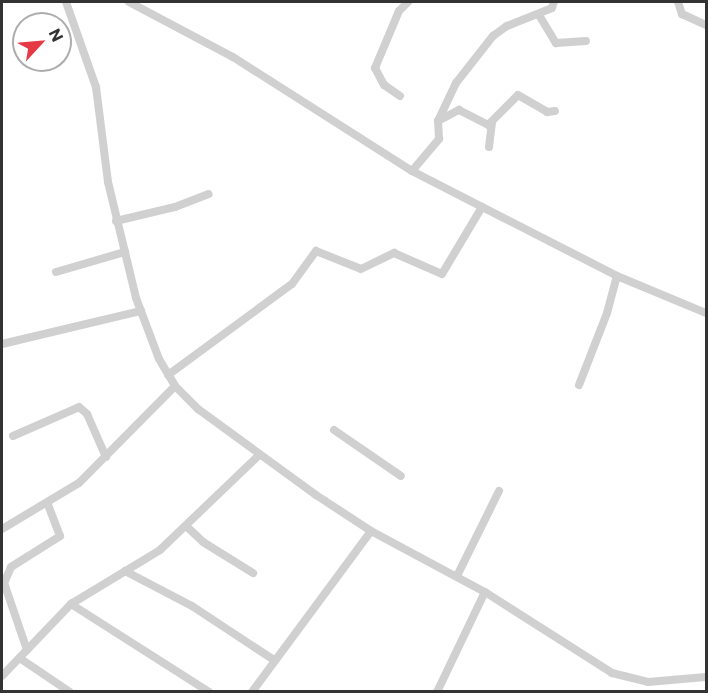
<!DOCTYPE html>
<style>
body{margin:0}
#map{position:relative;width:708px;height:693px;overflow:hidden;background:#fff;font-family:Commissioner,sans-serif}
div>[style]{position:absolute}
.minor>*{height:8px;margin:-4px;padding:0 4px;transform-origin:4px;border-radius:4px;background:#d0d0d0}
span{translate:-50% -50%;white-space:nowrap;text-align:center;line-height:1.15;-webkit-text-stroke:6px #fff;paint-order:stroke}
.frame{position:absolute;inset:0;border:3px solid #333;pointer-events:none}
.north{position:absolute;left:12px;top:12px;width:60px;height:60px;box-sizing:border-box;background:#fff;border:2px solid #adadad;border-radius:50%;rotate:64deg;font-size:16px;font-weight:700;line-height:24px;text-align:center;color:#333}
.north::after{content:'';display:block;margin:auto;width:21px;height:27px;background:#e63946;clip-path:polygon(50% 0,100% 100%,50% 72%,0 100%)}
</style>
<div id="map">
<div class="minor">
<i style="left:66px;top:2px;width:90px;rotate:70.6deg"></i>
<i style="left:96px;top:87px;width:96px;rotate:82.8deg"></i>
<i style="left:108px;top:182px;width:119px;rotate:76.4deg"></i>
<i style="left:136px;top:298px;width:65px;rotate:69.3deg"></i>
<i style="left:159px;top:359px;width:31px;rotate:59deg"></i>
<i style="left:175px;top:386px;width:33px;rotate:45deg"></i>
<i style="left:198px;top:409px;width:146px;rotate:36.1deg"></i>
<i style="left:316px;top:495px;width:66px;rotate:33.2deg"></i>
<i style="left:371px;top:531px;width:129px;rotate:28.2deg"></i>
<i style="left:485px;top:592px;width:151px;rotate:32.5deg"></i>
<i style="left:612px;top:673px;width:37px;rotate:14deg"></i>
<i style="left:648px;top:682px;width:58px;rotate:-4.9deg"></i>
<i style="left:129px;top:2px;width:118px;rotate:27.9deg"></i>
<i style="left:233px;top:57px;width:212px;rotate:32.5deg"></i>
<i style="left:412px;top:171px;width:230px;rotate:27.1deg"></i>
<i style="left:617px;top:276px;width:96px;rotate:22.6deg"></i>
<i style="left:678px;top:2px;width:13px;rotate:72deg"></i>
<i style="left:682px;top:14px;width:26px;rotate:25deg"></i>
<i style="left:539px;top:15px;width:33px;rotate:59deg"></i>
<i style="left:556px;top:43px;width:30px;rotate:-4deg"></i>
<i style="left:400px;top:96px;width:19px;rotate:-145deg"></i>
<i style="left:384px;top:85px;width:19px;rotate:-118deg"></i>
<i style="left:375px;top:68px;width:62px;rotate:-67.2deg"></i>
<i style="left:399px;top:11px;width:13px;rotate:-45deg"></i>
<i style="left:438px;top:121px;width:24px;rotate:-28deg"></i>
<i style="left:459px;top:110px;width:33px;rotate:27deg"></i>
<i style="left:488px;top:125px;width:42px;rotate:-45deg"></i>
<i style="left:518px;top:95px;width:34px;rotate:30deg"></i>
<i style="left:547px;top:112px;width:8px;rotate:-7deg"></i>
<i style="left:489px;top:147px;width:24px;rotate:-83deg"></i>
<i style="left:412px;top:171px;width:42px;rotate:-49.8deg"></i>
<i style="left:439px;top:139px;width:18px;rotate:-93deg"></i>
<i style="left:438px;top:121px;width:42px;rotate:-64.7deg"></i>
<i style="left:456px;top:83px;width:60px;rotate:-51.8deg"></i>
<i style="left:493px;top:36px;width:17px;rotate:-36deg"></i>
<i style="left:507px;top:26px;width:48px;rotate:-21.8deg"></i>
<i style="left:552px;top:8px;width:6px;rotate:-72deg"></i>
<i style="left:116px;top:221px;width:61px;rotate:-13.3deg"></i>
<i style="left:175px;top:207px;width:36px;rotate:-21deg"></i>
<i style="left:56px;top:272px;width:72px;rotate:-16.2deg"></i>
<i style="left:2px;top:344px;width:143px;rotate:-13.4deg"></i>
<i style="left:168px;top:375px;width:154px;rotate:-36.3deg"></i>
<i style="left:292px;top:284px;width:41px;rotate:-54deg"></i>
<i style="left:316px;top:251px;width:48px;rotate:21.8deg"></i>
<i style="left:361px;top:269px;width:37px;rotate:-26deg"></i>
<i style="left:394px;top:253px;width:52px;rotate:23.6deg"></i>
<i style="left:442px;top:274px;width:78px;rotate:-59.2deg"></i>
<i style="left:579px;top:385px;width:77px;rotate:-68.7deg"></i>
<i style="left:607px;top:313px;width:38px;rotate:-75deg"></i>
<i style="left:334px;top:430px;width:81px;rotate:34.5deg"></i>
<i style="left:13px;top:436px;width:72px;rotate:-23.7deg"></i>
<i style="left:79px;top:407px;width:11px;rotate:41deg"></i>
<i style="left:87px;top:414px;width:47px;rotate:66.2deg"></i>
<i style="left:186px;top:526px;width:23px;rotate:43deg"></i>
<i style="left:203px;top:542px;width:59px;rotate:31.8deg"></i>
<i style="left:2px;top:529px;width:90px;rotate:-30.9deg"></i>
<i style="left:79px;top:483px;width:136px;rotate:-45.3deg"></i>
<i style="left:125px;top:571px;width:76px;rotate:27.6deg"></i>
<i style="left:192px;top:606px;width:98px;rotate:33.4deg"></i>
<i style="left:457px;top:576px;width:95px;rotate:-63.7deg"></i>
<i style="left:71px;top:604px;width:164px;rotate:32.5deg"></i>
<i style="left:27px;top:650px;width:71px;rotate:-108.9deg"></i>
<i style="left:4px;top:583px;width:17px;rotate:-66deg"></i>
<i style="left:11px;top:567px;width:58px;rotate:-32.3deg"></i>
<i style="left:60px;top:536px;width:34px;rotate:-111deg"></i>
<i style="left:21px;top:659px;width:59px;rotate:34deg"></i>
<i style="left:2px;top:676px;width:100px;rotate:-46.2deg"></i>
<i style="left:71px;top:604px;width:104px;rotate:-31.2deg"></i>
<i style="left:160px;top:550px;width:137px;rotate:-43.8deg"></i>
<i style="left:252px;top:692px;width:200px;rotate:-53.5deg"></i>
<i style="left:437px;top:692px;width:111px;rotate:-64.4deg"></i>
</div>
<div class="frame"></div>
<div class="north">N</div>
</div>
